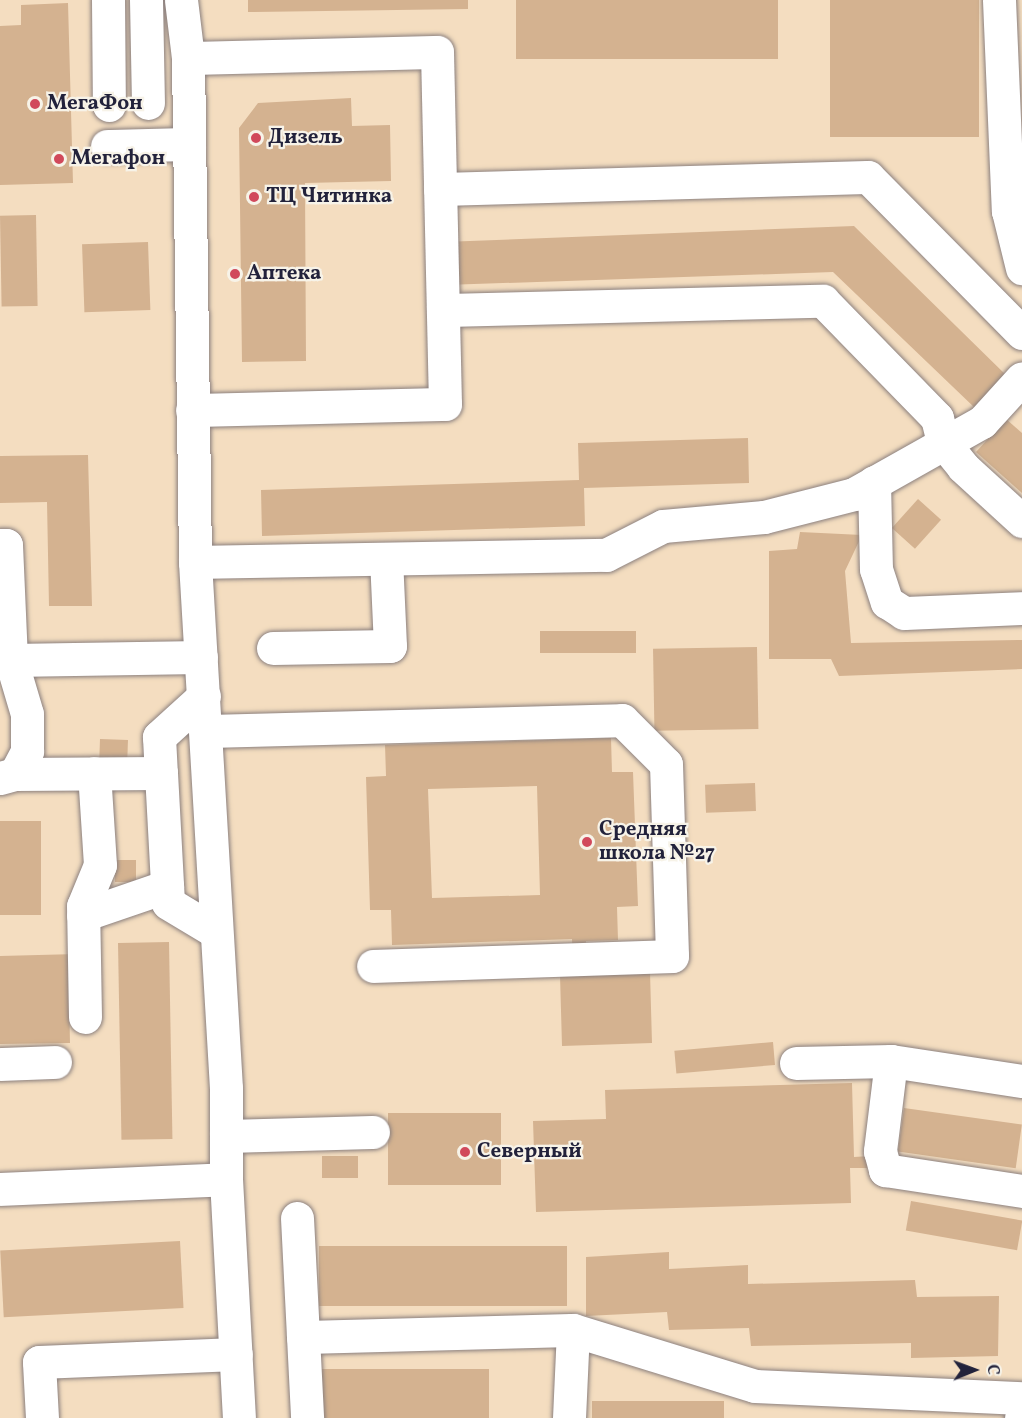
<!DOCTYPE html>
<meta charset="utf-8">
<style>
body{margin:0}
#map{position:relative;width:1022px;height:1418px;overflow:hidden;background:#f4ddc0;font-family:Vollkorn,serif}
div>[style]{position:absolute}
.building>*{inset:0;background:#d4b290;transform-origin:0 0}
.roads{filter:drop-shadow(0 0 2px #8b807e) drop-shadow(0 0 2px #8b807e)}
.minor>*{height:33px;margin:-16.5px;padding:0 16.5px;transform-origin:16.5px;border-radius:16.5px;background:#fff}
.major>*{height:33px;margin:-16.5px;padding:0 16.5px;transform-origin:16.5px;border-radius:16.5px;background:#fff}
.dots>*{width:16px;height:16px;translate:-50% -50%;box-sizing:border-box;border:3px solid #f7f3e8;border-radius:50%}
span{translate:-50% -50%;white-space:nowrap;text-align:center;line-height:1.15;-webkit-text-stroke:4.5px #f7f3e8;paint-order:stroke}
.poi-label{font-size:21px;color:#22223b;font-weight:700}
.left{translate:0 -50%;text-align:left}
.north{position:absolute;left:944px;top:1340px;width:60px;height:60px;-webkit-text-stroke:4px #f7f3e8;paint-order:stroke;rotate:89deg;font-size:16px;font-weight:700;line-height:24px;text-align:center;color:#22223b}
.north::after{content:'';display:block;margin:auto;width:21px;height:27px;background:#22223b;clip-path:polygon(50% 0,100% 100%,50% 72%,0 100%)}
</style>
<div id="map">
<div class="building">
<i style="clip-path:polygon(248px 0,468px 0,468px 9px,248px 12px)"></i>
<i style="left:516px;top:0;width:262px;height:59px"></i>
<i style="left:830px;top:0;width:149px;height:137px"></i>
<i style="clip-path:polygon(68px 3px,73px 183px,0 185px,0 26px,21px 25px,21px 5px)"></i>
<i style="clip-path:polygon(351px 98px,352px 126px,390px 125px,391px 181px,305px 183px,306px 361px,242px 362px,239px 128px,258px 103px)"></i>
<i style="left:36px;top:215px;width:91px;height:36px;rotate:89deg"></i>
<i style="clip-path:polygon(854px 226px,1008px 377px,976px 409px,833px 272px,445px 285px,443px 242px)"></i>
<i style="left:148px;top:242px;width:68px;height:66px;rotate:88deg"></i>
<i style="clip-path:polygon(1006px 419px,1022px 433px,1022px 493px,976px 452px)"></i>
<i style="clip-path:polygon(748px 438px,749px 483px,584px 488px,585px 526px,262px 536px,261px 490px,579px 480px,578px 443px)"></i>
<i style="clip-path:polygon(88px 455px,92px 606px,49px 606px,47px 502px,0 503px,0 456px)"></i>
<i style="left:918px;top:499px;width:31px;height:39px;rotate:42deg"></i>
<i style="clip-path:polygon(800px 532px,862px 535px,845px 571px,851px 643px,1022px 640px,1022px 669px,839px 676px,831px 659px,769px 659px,769px 551px,797px 549px)"></i>
<i style="left:636px;top:631px;width:22px;height:96px;rotate:90deg"></i>
<i style="left:757px;top:647px;width:82px;height:104px;rotate:89deg"></i>
<i style="clip-path:polygon(evenodd,611px 738px,612px 772px,633px 772px,638px 906px,617px 907px,618px 940px,586px 941px,587px 974px,650px 972px,652px 1043px,562px 1046px,560px 975px,573px 974px,572px 939px,392px 945px,391px 910px,370px 910px,366px 777px,386px 776px,385px 745px,611px 738px,537px 786px,540px 895px,432px 898px,428px 789px,537px 786px)"></i>
<i style="left:100px;top:739px;width:28px;height:26px;rotate:2deg"></i>
<i style="left:755px;top:783px;width:28px;height:50px;rotate:88deg"></i>
<i style="left:0;top:821px;width:41px;height:94px"></i>
<i style="left:115px;top:860px;width:21px;height:22px"></i>
<i style="left:169px;top:942px;width:197px;height:51px;rotate:89deg"></i>
<i style="clip-path:polygon(77px 954px,69px 997px,70px 1043px,0 1044px,0 956px)"></i>
<i style="left:773px;top:1042px;width:23px;height:99px;rotate:85deg"></i>
<i style="clip-path:polygon(852px 1083px,854px 1157px,870px 1156px,870px 1168px,850px 1168px,851px 1203px,536px 1212px,533px 1121px,606px 1119px,605px 1090px)"></i>
<i style="left:904px;top:1108px;width:119px;height:44px;rotate:8deg"></i>
<i style="left:388px;top:1113px;width:113px;height:72px"></i>
<i style="left:322px;top:1156px;width:36px;height:22px"></i>
<i style="left:911px;top:1201px;width:113px;height:30px;rotate:10deg"></i>
<i style="left:180px;top:1241px;width:67px;height:180px;rotate:87deg"></i>
<i style="left:319px;top:1246px;width:248px;height:60px"></i>
<i style="clip-path:polygon(669px 1252px,669px 1269px,748px 1265px,748px 1284px,915px 1280px,917px 1297px,999px 1296px,998px 1356px,911px 1358px,911px 1343px,751px 1346px,749px 1328px,669px 1330px,667px 1312px,586px 1316px,586px 1257px)"></i>
<i style="left:318px;top:1369px;width:171px;height:49px"></i>
<i style="left:724px;top:1401px;width:17px;height:132px;rotate:90deg"></i>
</div>
<div class="roads">
<div class="minor">
<i style="left:108px;top:0;width:105px;rotate:89.5deg"></i>
<i style="left:146px;top:0;width:103px;rotate:88.9deg"></i>
<i style="left:181px;top:0;width:58px;rotate:83.1deg"></i>
<i style="left:188px;top:58px;width:504px;rotate:89.2deg"></i>
<i style="left:195px;top:562px;width:527px;rotate:86.63deg"></i>
<i style="left:226px;top:1088px;width:91px;rotate:90deg"></i>
<i style="left:226px;top:1179px;width:239px;rotate:86.9deg"></i>
<i style="left:999px;top:0;width:211px;rotate:87.6deg"></i>
<i style="left:1008px;top:211px;width:19px;rotate:43deg"></i>
<i style="left:188px;top:58px;width:249px;rotate:-1.4deg"></i>
<i style="left:437px;top:52px;width:352px;rotate:88.7deg"></i>
<i style="left:445px;top:404px;width:253px;rotate:178.6deg"></i>
<i style="left:107px;top:146px;width:82px;rotate:-1.4deg"></i>
<i style="left:440px;top:189px;width:428px;rotate:-1.6deg"></i>
<i style="left:868px;top:177px;width:219px;rotate:45.4deg"></i>
<i style="left:1008px;top:211px;width:59px;rotate:76.2deg"></i>
<i style="left:443px;top:310px;width:380px;rotate:-1.4deg"></i>
<i style="left:823px;top:301px;width:163px;rotate:45.7deg"></i>
<i style="left:937px;top:418px;width:25px;rotate:76deg"></i>
<i style="left:943px;top:442px;width:32px;rotate:51deg"></i>
<i style="left:963px;top:467px;width:80px;rotate:42.5deg"></i>
<i style="left:874px;top:482px;width:87px;rotate:88.7deg"></i>
<i style="left:876px;top:569px;width:35px;rotate:72deg"></i>
<i style="left:887px;top:602px;width:20px;rotate:33deg"></i>
<i style="left:904px;top:613px;width:118px;rotate:-2.4deg"></i>
<i style="left:0;top:545px;width:6px"></i>
<i style="left:6px;top:545px;width:115px;rotate:87.5deg"></i>
<i style="left:195px;top:562px;width:411px;rotate:-1deg"></i>
<i style="left:606px;top:555px;width:64px;rotate:-27deg"></i>
<i style="left:663px;top:526px;width:101px;rotate:-5.1deg"></i>
<i style="left:764px;top:517px;width:93px;rotate:-14.3deg"></i>
<i style="left:854px;top:494px;width:147px;rotate:-29.4deg"></i>
<i style="left:982px;top:422px;width:59px;rotate:-47.7deg"></i>
<i style="left:273px;top:648px;width:117px;rotate:-1deg"></i>
<i style="left:390px;top:646px;width:87px;rotate:-92.6deg"></i>
<i style="left:204px;top:696px;width:61px;rotate:137.7deg"></i>
<i style="left:159px;top:737px;width:36px;rotate:87deg"></i>
<i style="left:161px;top:773px;width:130px;rotate:86.9deg"></i>
<i style="left:168px;top:903px;width:56px;rotate:31.1deg"></i>
<i style="left:206px;top:731px;width:416px;rotate:-1.5deg"></i>
<i style="left:622px;top:720px;width:62px;rotate:45deg"></i>
<i style="left:666px;top:764px;width:192px;rotate:88.2deg"></i>
<i style="left:672px;top:956px;width:299px;rotate:178.1deg"></i>
<i style="left:15px;top:774px;width:146px;rotate:-0.4deg"></i>
<i style="left:0;top:778px;width:16px;rotate:-15deg"></i>
<i style="left:15px;top:774px;width:26px;rotate:-62deg"></i>
<i style="left:27px;top:751px;width:37px;rotate:-90deg"></i>
<i style="left:27px;top:714px;width:56px;rotate:-106.5deg"></i>
<i style="left:11px;top:660px;width:190px;rotate:-0.9deg"></i>
<i style="left:83px;top:915px;width:89px;rotate:-19deg"></i>
<i style="left:85px;top:1017px;width:111px;rotate:-91deg"></i>
<i style="left:83px;top:906px;width:44px;rotate:-67.5deg"></i>
<i style="left:100px;top:865px;width:92px;rotate:-93.7deg"></i>
<i style="left:891px;top:1061px;width:91px;rotate:97deg"></i>
<i style="left:880px;top:1151px;width:20px;rotate:75deg"></i>
<i style="left:885px;top:1170px;width:139px;rotate:8.7deg"></i>
<i style="left:796px;top:1063px;width:95px;rotate:-1.2deg"></i>
<i style="left:891px;top:1061px;width:133px;rotate:8.7deg"></i>
<i style="left:0;top:1064px;width:55px;rotate:-2.1deg"></i>
<i style="left:226px;top:1136px;width:147px;rotate:-1.6deg"></i>
<i style="left:0;top:1189px;width:226px;rotate:-2.5deg"></i>
<i style="left:297px;top:1218px;width:200px;rotate:87.1deg"></i>
<i style="left:303px;top:1337px;width:270px;rotate:-1.5deg"></i>
<i style="left:573px;top:1330px;width:190px;rotate:17.1deg"></i>
<i style="left:755px;top:1386px;width:267px;rotate:2.6deg"></i>
<i style="left:42px;top:1418px;width:56px;rotate:-93.1deg"></i>
<i style="left:39px;top:1362px;width:197px;rotate:-2.3deg"></i>
<i style="left:569px;top:1418px;width:88px;rotate:-87.4deg"></i>
</div>
<div class="major">
<i style="left:1021px;top:1418px;width:1px;rotate:-45deg"></i>
</div>
</div>
<div class="dots">
<i style="left:35px;top:104px;background:#d1495b"></i>
<i style="left:256px;top:138px;background:#d1495b"></i>
<i style="left:59px;top:159px;background:#d1495b"></i>
<i style="left:254px;top:197px;background:#d1495b"></i>
<i style="left:235px;top:274px;background:#d1495b"></i>
<i style="left:587px;top:842px;background:#d1495b"></i>
<i style="left:465px;top:1152px;background:#d1495b"></i>
</div>
<div class="poi-label">
<span class="left" style="left:47px;top:104px">МегаФон</span>
<span class="left" style="left:268px;top:138px">Дизель</span>
<span class="left" style="left:71px;top:159px">Мегафон</span>
<span class="left" style="left:266px;top:197px">ТЦ Читинка</span>
<span class="left" style="left:247px;top:274px">Аптека</span>
<span class="left" style="left:599px;top:842px">Средняя<br>школа №27</span>
<span class="left" style="left:477px;top:1152px">Северный</span>
</div>
<div class="north">С</div>
</div>
